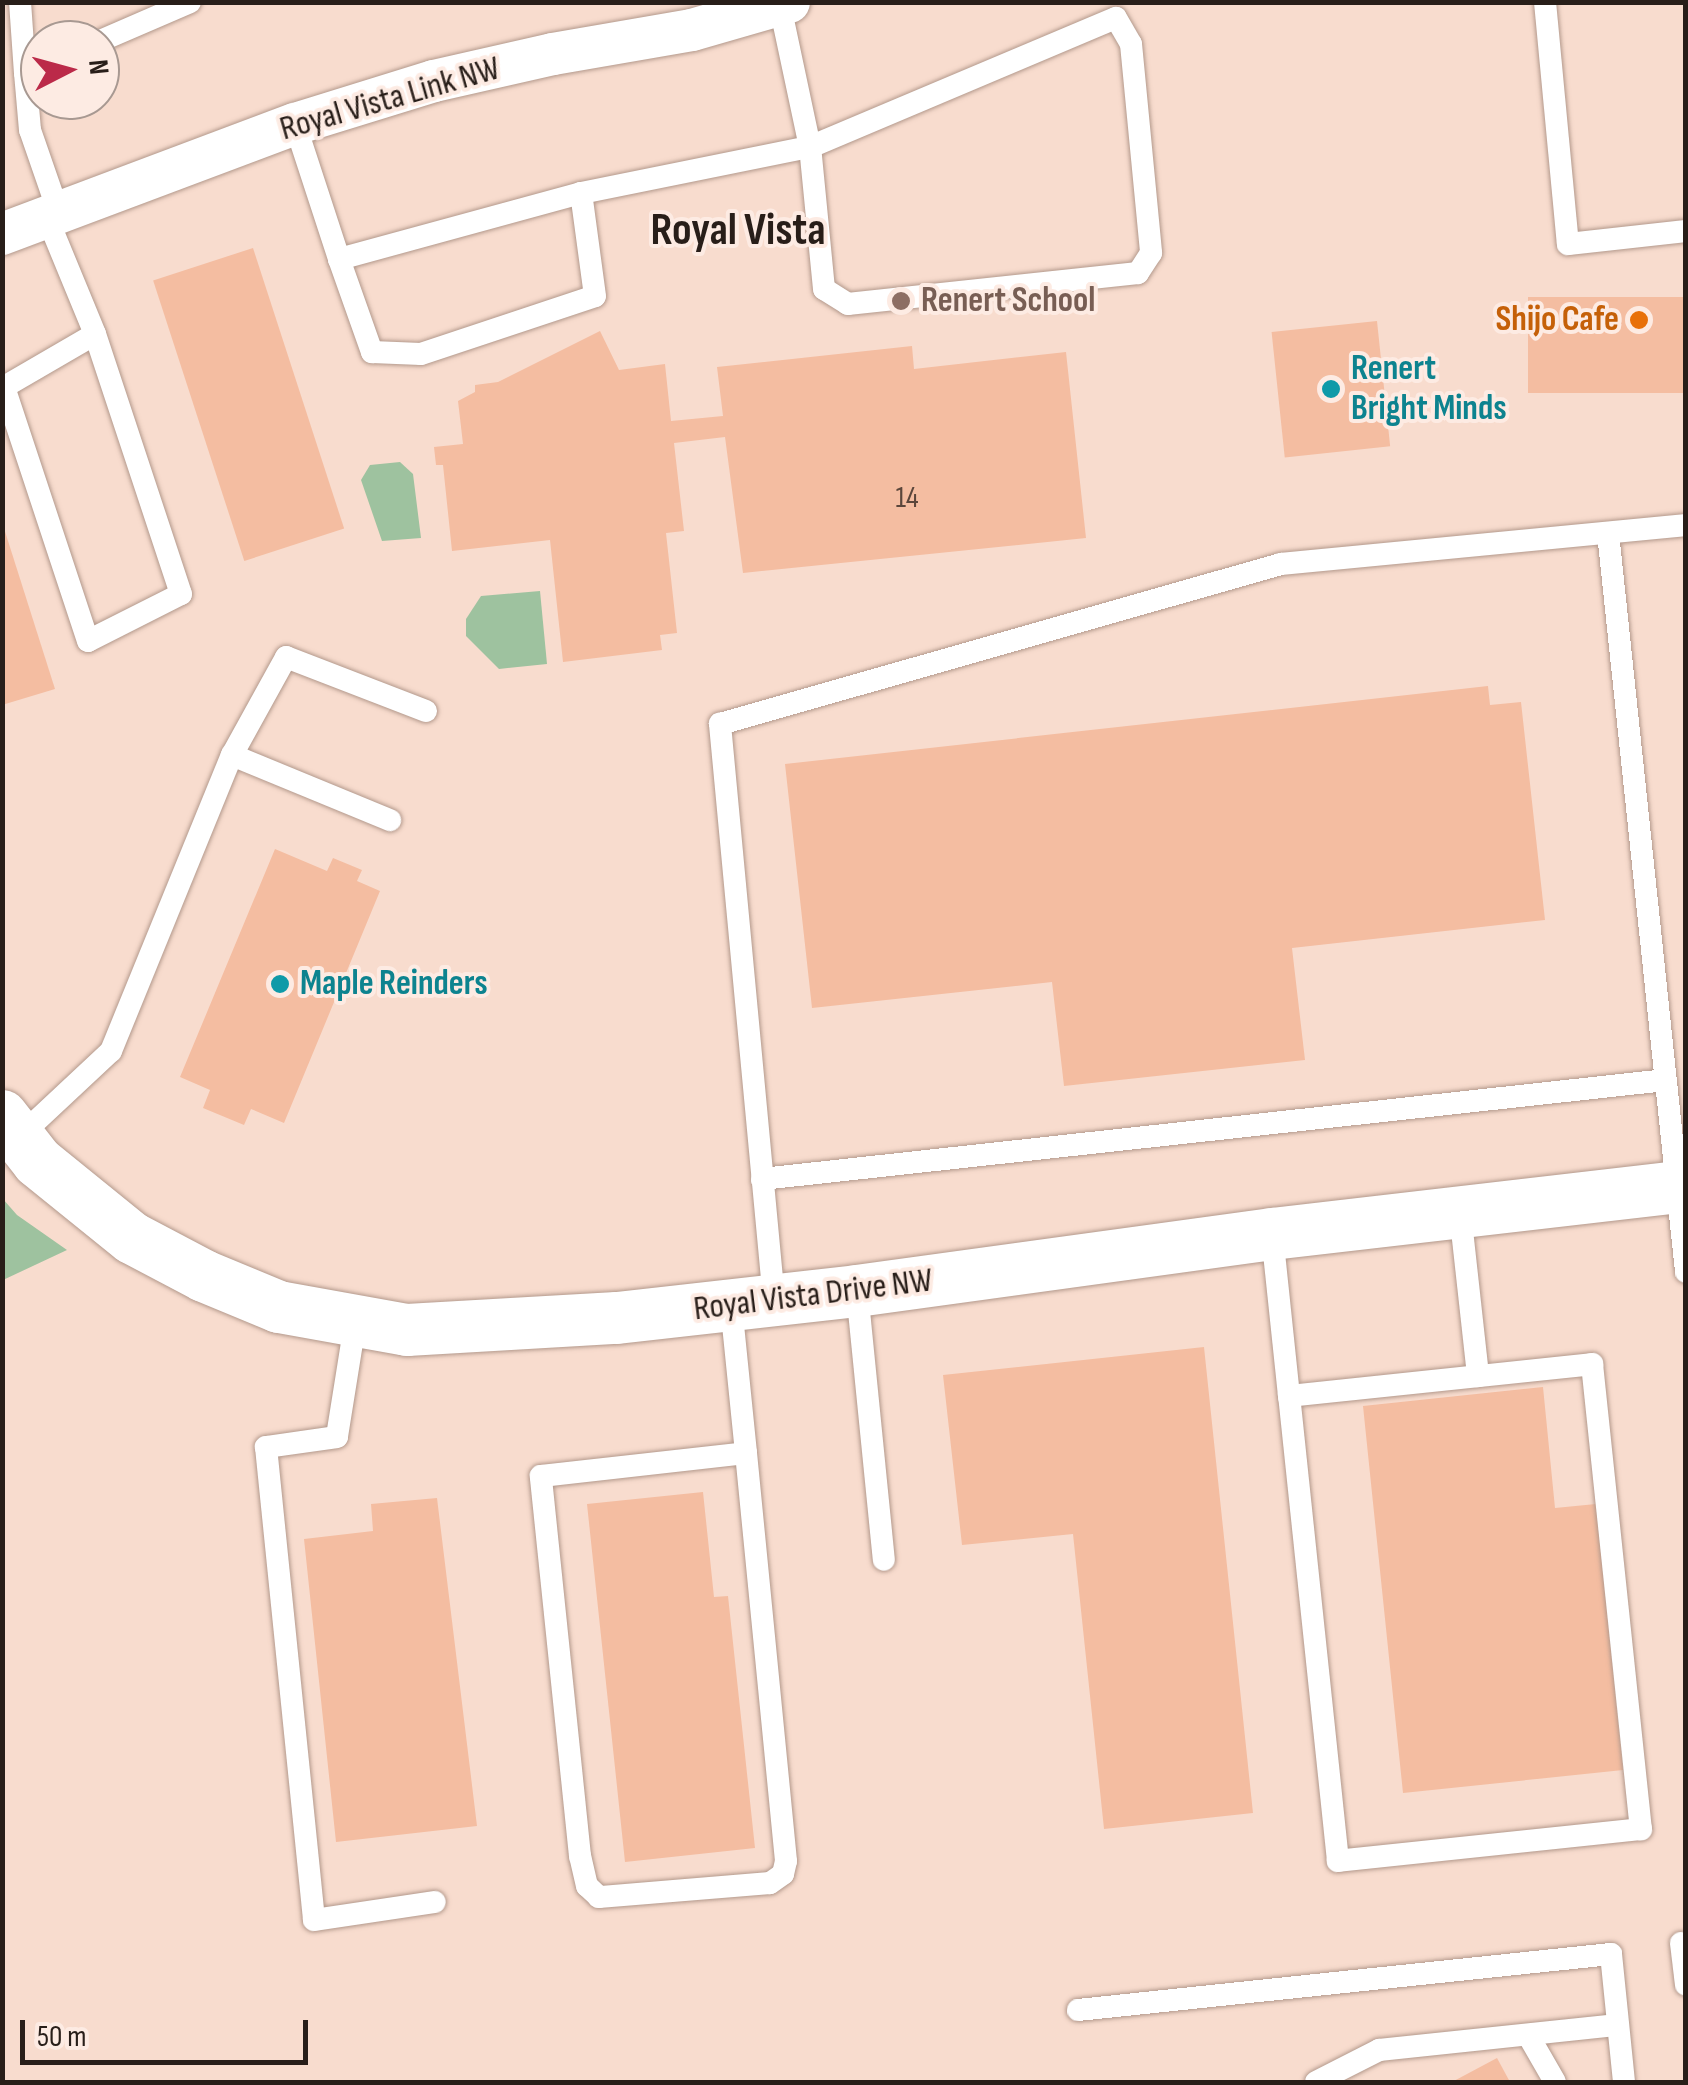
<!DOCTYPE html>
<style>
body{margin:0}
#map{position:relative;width:1688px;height:2085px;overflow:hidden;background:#f8dcce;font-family:"Sofia Sans Condensed",sans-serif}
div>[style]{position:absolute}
.green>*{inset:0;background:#9ec29f}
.building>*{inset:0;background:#f4bda1;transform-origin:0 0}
.roads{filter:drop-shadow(0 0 2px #b3998c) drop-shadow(0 0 2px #b3998c)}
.service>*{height:22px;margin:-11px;padding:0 11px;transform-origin:11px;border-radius:11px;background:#fff}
.minor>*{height:42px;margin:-21px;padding:0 21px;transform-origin:21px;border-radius:21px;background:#fff}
.tertiary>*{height:52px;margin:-26px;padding:0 26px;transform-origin:26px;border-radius:26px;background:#fff}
.dots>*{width:28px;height:28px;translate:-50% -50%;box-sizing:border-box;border:5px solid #fdebe3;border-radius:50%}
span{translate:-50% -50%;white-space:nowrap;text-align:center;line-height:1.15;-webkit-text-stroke:8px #fdebe3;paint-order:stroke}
.number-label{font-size:30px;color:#5b463b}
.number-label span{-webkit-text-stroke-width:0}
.street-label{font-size:35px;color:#281e19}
.education-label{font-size:35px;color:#785e54;font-weight:700}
.left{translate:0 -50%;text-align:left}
.food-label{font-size:35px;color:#c56008;font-weight:700}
.right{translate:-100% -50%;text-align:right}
.culture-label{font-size:35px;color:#0d838f;font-weight:700}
.district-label{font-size:45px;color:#281e19;font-weight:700}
.frame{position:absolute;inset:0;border:5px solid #281e19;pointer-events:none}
.north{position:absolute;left:20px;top:20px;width:100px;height:100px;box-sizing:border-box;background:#fdebe3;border:2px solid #a89992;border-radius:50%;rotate:84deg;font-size:28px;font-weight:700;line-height:40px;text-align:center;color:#281e19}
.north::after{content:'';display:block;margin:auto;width:35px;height:45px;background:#bb2a49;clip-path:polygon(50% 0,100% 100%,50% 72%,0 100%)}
.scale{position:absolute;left:20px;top:2020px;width:288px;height:45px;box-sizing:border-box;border:5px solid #281e19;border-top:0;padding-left:12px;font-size:30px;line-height:35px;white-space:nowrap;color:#281e19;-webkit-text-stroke:8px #fdebe3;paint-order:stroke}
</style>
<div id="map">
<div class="green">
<i style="clip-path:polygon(400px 462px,413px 474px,421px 538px,382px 541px,361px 480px,370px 465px)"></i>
<i style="clip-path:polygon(540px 591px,547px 664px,499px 669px,466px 636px,466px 619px,481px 596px)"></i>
<i style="clip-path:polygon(3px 1199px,17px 1215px,67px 1250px,3px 1280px)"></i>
</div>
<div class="building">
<i style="left:253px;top:248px;width:295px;height:105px;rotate:72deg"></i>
<i style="left:1686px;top:297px;width:96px;height:158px;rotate:90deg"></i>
<i style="left:1377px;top:321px;width:126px;height:106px;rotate:84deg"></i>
<i style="clip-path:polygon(600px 331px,619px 370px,665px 364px,671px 421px,723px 416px,717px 367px,912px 346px,914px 369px,1066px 352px,1086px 538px,743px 573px,725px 437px,674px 443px,684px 531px,666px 533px,677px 633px,660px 635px,662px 650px,563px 662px,550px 540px,452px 551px,443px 465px,436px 465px,434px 447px,463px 444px,458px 401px,475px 392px,475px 385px,498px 382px)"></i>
<i style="clip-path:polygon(2px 522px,55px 689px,2px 705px)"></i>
<i style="clip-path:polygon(1488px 686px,1490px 705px,1521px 702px,1545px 920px,1292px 948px,1305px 1060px,1064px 1086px,1052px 982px,812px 1008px,785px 764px)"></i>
<i style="clip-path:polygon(275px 849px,327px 871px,333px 858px,362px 870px,357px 881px,380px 891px,284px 1123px,251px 1109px,244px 1125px,203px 1108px,210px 1090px,180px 1077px)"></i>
<i style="clip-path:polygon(1204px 1347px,1253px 1813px,1104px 1829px,1073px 1534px,962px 1545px,943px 1375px)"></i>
<i style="clip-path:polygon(1543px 1387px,1555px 1508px,1596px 1504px,1623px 1770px,1403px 1793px,1363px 1406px)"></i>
<i style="clip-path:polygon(703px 1492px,714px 1597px,728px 1596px,755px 1848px,625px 1862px,587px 1504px)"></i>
<i style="clip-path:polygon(437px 1498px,477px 1826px,336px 1842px,304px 1539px,373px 1531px,371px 1504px)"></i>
<i style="clip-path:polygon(1497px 2058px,1510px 2082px,1452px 2082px)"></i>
</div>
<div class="roads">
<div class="service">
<i style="left:20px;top:2px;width:71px;rotate:86deg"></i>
<i style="left:1545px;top:2px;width:243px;rotate:84.6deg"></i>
<i style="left:1568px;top:244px;width:119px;rotate:-6.3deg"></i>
<i style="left:100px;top:41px;width:98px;rotate:-23.4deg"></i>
<i style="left:40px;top:67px;width:16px;rotate:158deg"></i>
<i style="left:25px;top:73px;width:57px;rotate:85deg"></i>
<i style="left:30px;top:130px;width:86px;rotate:70.9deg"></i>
<i style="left:295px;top:124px;width:142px;rotate:71.9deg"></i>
<i style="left:339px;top:259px;width:99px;rotate:70.5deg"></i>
<i style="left:372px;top:352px;width:49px;rotate:2.3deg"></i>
<i style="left:421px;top:354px;width:183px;rotate:-18.4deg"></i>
<i style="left:595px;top:296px;width:104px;rotate:-97.7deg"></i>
<i style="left:581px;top:193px;width:251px;rotate:164.7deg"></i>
<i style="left:581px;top:193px;width:234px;rotate:-11.4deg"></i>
<i style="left:810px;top:147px;width:332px;rotate:-22.9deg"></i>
<i style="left:1116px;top:18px;width:30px;rotate:60deg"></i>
<i style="left:1131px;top:44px;width:210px;rotate:84.5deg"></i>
<i style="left:1151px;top:253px;width:24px;rotate:123deg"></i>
<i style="left:1138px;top:273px;width:292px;rotate:173.9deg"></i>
<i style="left:848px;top:304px;width:28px;rotate:-148deg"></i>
<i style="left:824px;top:289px;width:143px;rotate:-95.6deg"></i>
<i style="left:810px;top:147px;width:144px;rotate:-102deg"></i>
<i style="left:46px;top:215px;width:129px;rotate:67.6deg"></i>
<i style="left:95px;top:334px;width:274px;rotate:71.7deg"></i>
<i style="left:181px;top:594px;width:104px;rotate:153.2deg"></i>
<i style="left:88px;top:641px;width:268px;rotate:-108.3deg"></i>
<i style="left:4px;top:387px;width:105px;rotate:-30.2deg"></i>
<i style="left:1608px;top:533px;width:743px;rotate:83.97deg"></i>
<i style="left:232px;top:755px;width:112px;rotate:-61.1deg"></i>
<i style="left:286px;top:657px;width:150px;rotate:21.1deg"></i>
<i style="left:19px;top:1137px;width:126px;rotate:-43.1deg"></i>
<i style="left:111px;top:1051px;width:320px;rotate:-67.8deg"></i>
<i style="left:232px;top:755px;width:171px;rotate:22.4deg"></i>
<i style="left:762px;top:1179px;width:909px;rotate:-6.25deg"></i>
<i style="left:1460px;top:1212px;width:165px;rotate:83.7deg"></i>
<i style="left:1272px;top:1234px;width:163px;rotate:84deg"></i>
<i style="left:857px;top:1291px;width:270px;rotate:84.3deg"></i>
<i style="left:774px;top:1300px;width:579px;rotate:-95.36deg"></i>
<i style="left:720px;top:724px;width:583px;rotate:-15.92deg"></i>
<i style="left:1281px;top:564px;width:407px;rotate:-5.5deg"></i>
<i style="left:731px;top:1305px;width:149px;rotate:84.2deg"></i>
<i style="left:746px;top:1453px;width:410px;rotate:84.4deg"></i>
<i style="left:786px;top:1861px;width:13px;rotate:103deg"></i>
<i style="left:783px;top:1874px;width:16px;rotate:145deg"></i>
<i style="left:770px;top:1883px;width:172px;rotate:175.3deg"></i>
<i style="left:599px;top:1897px;width:16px;rotate:-137deg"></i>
<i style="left:587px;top:1886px;width:31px;rotate:-103deg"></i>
<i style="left:580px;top:1856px;width:382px;rotate:-95.9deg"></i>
<i style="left:541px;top:1476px;width:206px;rotate:-6.4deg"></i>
<i style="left:355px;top:1324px;width:114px;rotate:99.1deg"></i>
<i style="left:337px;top:1437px;width:72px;rotate:172deg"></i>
<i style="left:266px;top:1447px;width:475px;rotate:84.2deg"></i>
<i style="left:314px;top:1920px;width:122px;rotate:-8.5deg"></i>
<i style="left:1592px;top:1364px;width:468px;rotate:84deg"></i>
<i style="left:1641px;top:1829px;width:305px;rotate:174deg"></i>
<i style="left:1338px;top:1861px;width:468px;rotate:-96deg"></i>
<i style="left:1289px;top:1396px;width:305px;rotate:-6deg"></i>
<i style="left:1681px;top:1943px;width:42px;rotate:83.2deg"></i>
<i style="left:1078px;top:2010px;width:536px;rotate:-6deg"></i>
<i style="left:1611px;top:1954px;width:129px;rotate:84.2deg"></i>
<i style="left:1528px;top:2035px;width:54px;rotate:60.1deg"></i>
<i style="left:1316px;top:2082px;width:71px;rotate:-26.9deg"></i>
<i style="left:1379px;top:2050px;width:240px;rotate:-6deg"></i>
</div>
<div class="minor">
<i style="left:2px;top:234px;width:313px;rotate:-20.6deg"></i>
<i style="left:295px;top:124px;width:145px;rotate:-17.2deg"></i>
<i style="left:434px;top:81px;width:122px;rotate:-12.8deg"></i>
<i style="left:553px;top:54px;width:141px;rotate:-9.8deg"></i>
<i style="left:692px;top:30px;width:101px;rotate:-16.1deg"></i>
</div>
<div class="tertiary">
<i style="left:2px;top:1116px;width:58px;rotate:52deg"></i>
<i style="left:38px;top:1162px;width:121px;rotate:39deg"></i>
<i style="left:132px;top:1238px;width:81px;rotate:27.8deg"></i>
<i style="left:204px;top:1276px;width:81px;rotate:22.5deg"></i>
<i style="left:279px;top:1307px;width:130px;rotate:10.2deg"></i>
<i style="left:407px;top:1330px;width:210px;rotate:-3.3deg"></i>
<i style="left:617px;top:1318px;width:242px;rotate:-6.4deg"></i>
<i style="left:857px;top:1291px;width:419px;rotate:-7.8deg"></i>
<i style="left:1272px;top:1234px;width:417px;rotate:-6.6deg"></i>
</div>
</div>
<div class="dots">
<i style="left:901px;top:301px;background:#8d6e63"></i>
<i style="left:1639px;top:320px;background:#e8710a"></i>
<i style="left:1331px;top:389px;background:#0f9aa8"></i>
<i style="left:280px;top:984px;background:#0f9aa8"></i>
</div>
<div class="number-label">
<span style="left:907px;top:498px">14</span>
</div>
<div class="street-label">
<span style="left:390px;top:99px;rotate:-16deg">Royal Vista Link NW</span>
<span style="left:813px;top:1295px;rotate:-7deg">Royal Vista Drive NW</span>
</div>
<div class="education-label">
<span class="left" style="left:921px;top:301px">Renert School</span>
</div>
<div class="food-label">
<span class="right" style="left:1619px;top:320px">Shijo Cafe</span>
</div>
<div class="culture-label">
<span class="left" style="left:1351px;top:389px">Renert<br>Bright Minds</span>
<span class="left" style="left:300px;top:984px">Maple Reinders</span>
</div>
<div class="district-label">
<span style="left:738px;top:231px">Royal Vista</span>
</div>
<div class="frame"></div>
<div class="north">N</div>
<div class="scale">50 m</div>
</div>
